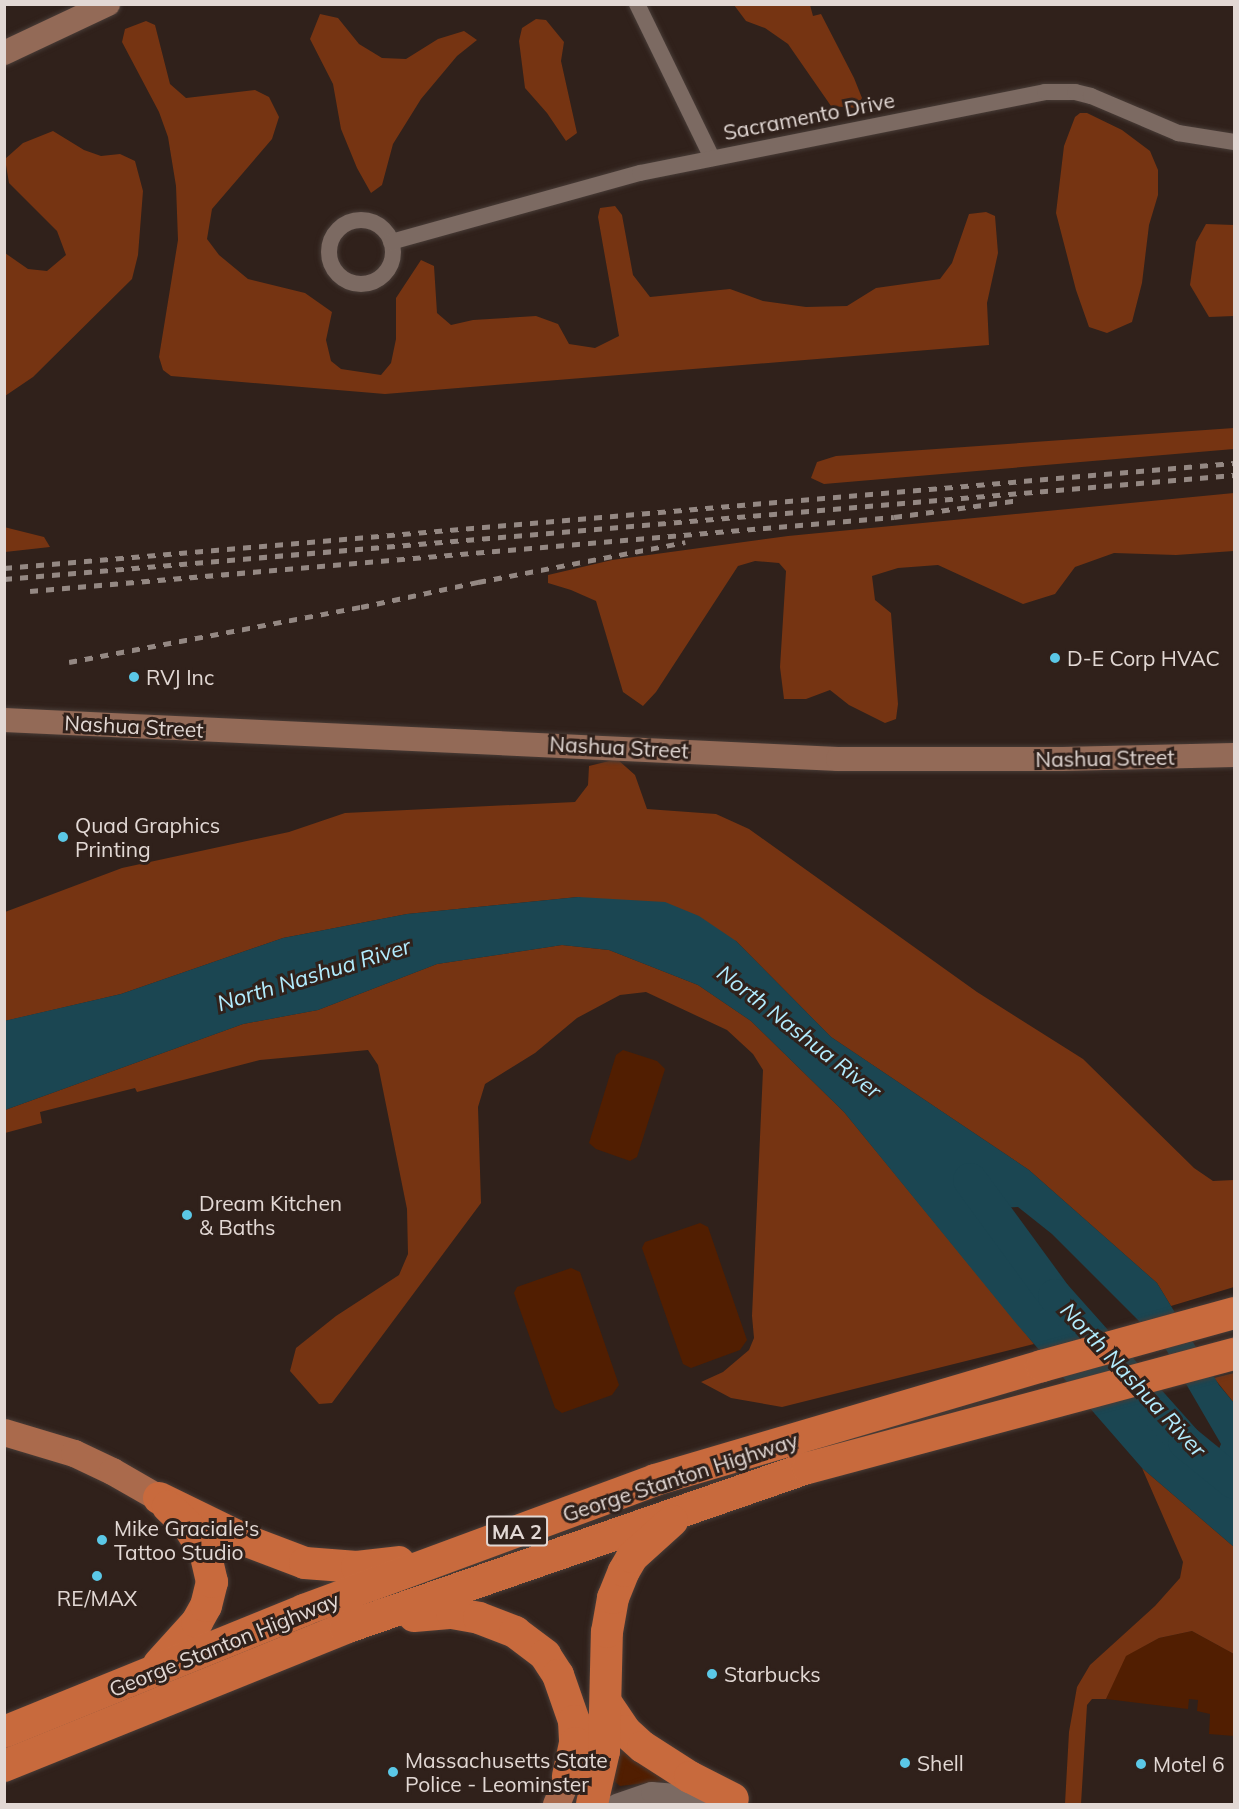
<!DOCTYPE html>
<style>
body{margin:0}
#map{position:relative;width:1239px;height:1809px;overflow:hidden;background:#30211b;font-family:Mulish,sans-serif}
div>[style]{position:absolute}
.green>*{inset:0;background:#511e01}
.forest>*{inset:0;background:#763412}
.water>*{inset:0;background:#1b4652}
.river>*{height:34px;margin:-17px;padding:0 17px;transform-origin:17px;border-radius:17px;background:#1b4652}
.roads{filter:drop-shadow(0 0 2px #483c37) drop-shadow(0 0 2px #483c37)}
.minor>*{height:16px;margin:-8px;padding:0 8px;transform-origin:8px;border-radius:8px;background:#7c6a62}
.minor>.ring{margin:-8px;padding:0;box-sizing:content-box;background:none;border:16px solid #7c6a62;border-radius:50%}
.tertiary>*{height:21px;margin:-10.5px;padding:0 10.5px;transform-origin:10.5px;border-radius:10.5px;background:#7c6a62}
.secondary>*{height:24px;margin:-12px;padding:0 12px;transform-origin:12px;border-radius:12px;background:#936a57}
.primary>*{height:27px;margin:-13.5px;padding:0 13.5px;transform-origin:13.5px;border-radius:13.5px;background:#aa6a4c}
.motorway>*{height:32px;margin:-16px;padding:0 16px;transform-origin:16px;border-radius:16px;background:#c86a3d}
.rail>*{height:4.5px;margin-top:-2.25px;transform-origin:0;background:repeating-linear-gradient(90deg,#948883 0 8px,transparent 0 16px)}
.dots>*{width:16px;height:16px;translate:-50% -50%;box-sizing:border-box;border:3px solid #30211b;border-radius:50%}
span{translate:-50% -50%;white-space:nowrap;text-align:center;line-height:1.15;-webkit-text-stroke:6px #30211b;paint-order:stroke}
.shield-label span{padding:2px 4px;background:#30211b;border:2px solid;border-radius:4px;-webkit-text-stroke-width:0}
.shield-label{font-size:20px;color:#e2d8d4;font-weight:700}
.street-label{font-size:21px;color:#e2d8d4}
.poi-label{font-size:21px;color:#e2d8d4}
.left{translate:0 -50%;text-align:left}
.water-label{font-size:22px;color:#b2ecfe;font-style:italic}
.frame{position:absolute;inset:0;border:6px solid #e2d8d4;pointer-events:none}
</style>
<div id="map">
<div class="green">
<i style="clip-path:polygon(623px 1050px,657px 1061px,665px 1069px,637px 1157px,630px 1161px,596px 1149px,589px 1143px,616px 1055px)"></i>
<i style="clip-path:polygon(700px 1223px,708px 1227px,747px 1340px,740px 1350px,691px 1368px,683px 1364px,642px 1248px,645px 1242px)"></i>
<i style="clip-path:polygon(571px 1268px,580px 1272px,619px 1385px,612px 1395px,562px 1413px,555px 1408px,514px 1293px,517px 1287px)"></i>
<i style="clip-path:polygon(1192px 1631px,1234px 1654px,1234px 1736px,1209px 1734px,1210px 1714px,1197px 1711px,1198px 1700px,1189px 1699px,1188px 1709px,1106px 1699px,1125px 1656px,1159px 1638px)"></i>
<i style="clip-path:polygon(624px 1746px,669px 1772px,665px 1781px,620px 1786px,613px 1780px,614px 1750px)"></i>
</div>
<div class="forest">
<i style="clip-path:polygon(734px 5px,810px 5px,813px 16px,821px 14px,854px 78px,862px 98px,856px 108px,831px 106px,788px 44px,765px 28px,746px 21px)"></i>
<i style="clip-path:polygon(320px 14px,338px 18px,359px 44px,382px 58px,406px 59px,438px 39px,464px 31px,477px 40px,457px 56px,421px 99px,393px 144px,382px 185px,371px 193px,357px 168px,341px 129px,333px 84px,310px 39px)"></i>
<i style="clip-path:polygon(536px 19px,546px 20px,564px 42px,561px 61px,577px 133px,566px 141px,547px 113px,525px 88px,519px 41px,522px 28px)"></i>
<i style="clip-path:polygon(146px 21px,155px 25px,170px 84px,186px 98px,255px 90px,269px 97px,279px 117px,272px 139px,212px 209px,207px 239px,219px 255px,248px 279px,305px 293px,332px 312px,326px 340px,331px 361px,341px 369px,381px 375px,391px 363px,396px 339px,396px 298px,421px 260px,434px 266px,437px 313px,451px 325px,473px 320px,536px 316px,558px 324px,569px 344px,595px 348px,619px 336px,598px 217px,600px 208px,615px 206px,622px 215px,633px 275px,650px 297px,730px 289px,763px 301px,806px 307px,847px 306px,876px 288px,940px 279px,952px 263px,969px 214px,986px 212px,995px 216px,998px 253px,987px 303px,989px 345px,385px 394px,171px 376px,163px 370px,159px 357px,178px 240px,176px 186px,168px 137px,159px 112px,122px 42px,125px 29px)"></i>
<i style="clip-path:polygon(1080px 113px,1087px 113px,1122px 130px,1150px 151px,1158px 170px,1158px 195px,1149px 225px,1142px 283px,1132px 322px,1107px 333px,1089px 327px,1076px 290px,1056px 213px,1064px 146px,1075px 117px)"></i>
<i style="clip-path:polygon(53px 131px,84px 150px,101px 156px,120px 154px,135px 161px,143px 191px,138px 255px,132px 279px,33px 377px,5px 396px,5px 253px,28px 269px,47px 271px,66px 255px,57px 231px,9px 183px,5px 159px,23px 143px)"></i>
<i style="clip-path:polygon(1206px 224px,1234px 225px,1234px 316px,1209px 317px,1190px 285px,1196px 242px)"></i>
<i style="clip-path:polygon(1234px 428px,1234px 449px,824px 484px,811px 478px,817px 462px,836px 456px)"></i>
<i style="clip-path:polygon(1234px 493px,1234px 551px,1176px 555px,1114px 553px,1075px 567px,1055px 594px,1023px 604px,938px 565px,898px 568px,872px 576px,875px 600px,891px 613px,898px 704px,896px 719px,885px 723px,849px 705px,830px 690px,806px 699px,784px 699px,780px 667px,786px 571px,779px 563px,755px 561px,738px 566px,656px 692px,643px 706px,623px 692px,596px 601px,571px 590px,548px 583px,548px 575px,612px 560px,788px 536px)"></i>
<i style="clip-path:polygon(4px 527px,44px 537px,50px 547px,5px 552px)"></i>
<i style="clip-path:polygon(617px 759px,635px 775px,647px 809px,716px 814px,749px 829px,977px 992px,1083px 1059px,1194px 1168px,1213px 1181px,1234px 1180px,1234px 1287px,1171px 1306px,1157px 1283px,1029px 1170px,831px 1037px,736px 941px,578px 897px,407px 914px,283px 938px,121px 994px,5px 1021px,5px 912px,122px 868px,289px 832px,345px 813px,575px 802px,588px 785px,589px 766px)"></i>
<i style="clip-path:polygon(562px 945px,609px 950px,698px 985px,751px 1021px,844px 1112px,1034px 1344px,782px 1407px,731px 1398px,701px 1382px,723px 1372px,749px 1350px,754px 1338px,752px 1316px,763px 1070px,753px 1054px,727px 1030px,646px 992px,620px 995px,577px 1018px,535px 1053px,485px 1084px,478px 1107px,481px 1203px,332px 1403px,319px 1404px,290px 1371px,296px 1348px,336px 1316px,399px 1275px,408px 1254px,407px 1209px,378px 1065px,368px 1050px,260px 1060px,137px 1092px,135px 1088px,40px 1112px,42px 1123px,5px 1133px,5px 1110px,243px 1024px,318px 1010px,437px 964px)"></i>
<i style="clip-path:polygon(1234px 1373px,1234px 1403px,1214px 1378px)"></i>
<i style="clip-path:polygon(1142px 1468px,1234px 1547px,1234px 1654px,1192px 1631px,1159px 1638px,1126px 1656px,1106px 1699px,1092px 1699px,1087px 1705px,1081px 1804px,1065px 1804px,1069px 1732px,1077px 1687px,1090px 1665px,1155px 1606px,1180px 1578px,1183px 1562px)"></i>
</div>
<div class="water">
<i style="clip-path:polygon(evenodd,578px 897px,665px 902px,699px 916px,736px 941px,831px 1037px,1029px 1170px,1157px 1283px,1219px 1385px,1234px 1403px,1234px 1547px,1142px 1468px,1015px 1322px,844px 1112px,751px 1021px,698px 985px,609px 950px,562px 945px,437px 964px,318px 1010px,243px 1024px,5px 1110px,4px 1021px,121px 994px,283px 938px,407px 914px,578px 897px,1018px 1207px,1052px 1234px,1164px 1346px,1221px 1444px,1211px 1468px,1179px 1446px,1098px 1367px,1001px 1246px,995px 1228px,999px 1208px,1018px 1207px)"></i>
</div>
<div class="river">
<i style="left:970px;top:1180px;width:144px;rotate:53.8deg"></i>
<i style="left:1055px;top:1296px;width:195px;rotate:48.3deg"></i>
<i style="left:1185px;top:1442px;width:63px;rotate:39.2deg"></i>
</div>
<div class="roads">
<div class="minor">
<i style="left:637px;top:4px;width:171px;rotate:64deg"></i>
<i class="ring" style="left:329px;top:220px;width:48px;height:48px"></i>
<i style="left:391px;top:242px;width:258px;rotate:-15.5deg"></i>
<i style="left:640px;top:173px;width:413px;rotate:-11.3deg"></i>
<i style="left:1045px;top:92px;width:30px"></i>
<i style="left:1075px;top:92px;width:16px;rotate:14deg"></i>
<i style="left:1091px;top:96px;width:95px;rotate:23deg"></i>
<i style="left:1178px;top:133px;width:57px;rotate:9.1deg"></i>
</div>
<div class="tertiary">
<i style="left:616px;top:1804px;width:37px;rotate:-19deg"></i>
<i style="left:651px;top:1792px;width:63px;rotate:4.5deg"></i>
</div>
<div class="secondary">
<i style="left:4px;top:53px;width:115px;rotate:-25.2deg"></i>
<i style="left:4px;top:720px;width:835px;rotate:2.68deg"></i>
<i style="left:838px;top:759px;width:224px"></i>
<i style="left:1062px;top:759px;width:172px;rotate:-1.3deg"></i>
</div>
<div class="primary">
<i style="left:4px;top:1432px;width:73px;rotate:16.7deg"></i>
<i style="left:74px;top:1453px;width:42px;rotate:25.3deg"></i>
<i style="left:112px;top:1471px;width:54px;rotate:29.9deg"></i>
<i style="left:556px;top:1804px;width:30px;rotate:-67deg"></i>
</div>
<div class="motorway">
<i style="left:159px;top:1498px;width:98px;rotate:26deg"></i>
<i style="left:247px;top:1541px;width:62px;rotate:20.8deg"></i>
<i style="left:305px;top:1563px;width:52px;rotate:4.4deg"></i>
<i style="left:357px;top:1567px;width:42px;rotate:-6.8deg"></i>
<i style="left:414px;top:1616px;width:38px;rotate:-5deg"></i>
<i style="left:452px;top:1613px;width:27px;rotate:10deg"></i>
<i style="left:479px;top:1618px;width:39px;rotate:21deg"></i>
<i style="left:515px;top:1632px;width:38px;rotate:37deg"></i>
<i style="left:545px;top:1655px;width:24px;rotate:57deg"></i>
<i style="left:558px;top:1675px;width:49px;rotate:70.8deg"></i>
<i style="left:574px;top:1721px;width:22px;rotate:87deg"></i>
<i style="left:575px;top:1743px;width:34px;rotate:102deg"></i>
<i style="left:159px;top:1664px;width:57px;rotate:-47.9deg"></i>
<i style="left:197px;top:1622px;width:18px;rotate:-61deg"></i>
<i style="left:206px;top:1606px;width:25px;rotate:-76deg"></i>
<i style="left:212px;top:1582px;width:31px;rotate:-103deg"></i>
<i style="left:205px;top:1552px;width:31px;rotate:-123deg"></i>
<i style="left:188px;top:1526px;width:28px;rotate:-136deg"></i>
<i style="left:607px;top:1704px;width:32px;rotate:56deg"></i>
<i style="left:625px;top:1731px;width:24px;rotate:42deg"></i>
<i style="left:643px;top:1747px;width:56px;rotate:32.6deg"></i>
<i style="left:690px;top:1777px;width:48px;rotate:27.1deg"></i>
<i style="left:4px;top:1732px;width:324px;rotate:-22.1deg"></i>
<i style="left:304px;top:1610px;width:374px;rotate:-20.3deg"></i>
<i style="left:655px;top:1480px;width:403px;rotate:-16.4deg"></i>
<i style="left:1042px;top:1366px;width:199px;rotate:-15.4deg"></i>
<i style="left:4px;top:1766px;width:368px;rotate:-22deg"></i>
<i style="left:345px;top:1628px;width:490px;rotate:-19.1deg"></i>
<i style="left:808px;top:1468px;width:441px;rotate:-15deg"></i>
<i style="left:592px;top:1804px;width:54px;rotate:-77.2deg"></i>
<i style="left:604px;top:1751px;width:119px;rotate:-88.6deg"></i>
<i style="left:607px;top:1632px;width:35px;rotate:-80deg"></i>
<i style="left:613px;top:1598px;width:29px;rotate:-68deg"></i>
<i style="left:624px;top:1571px;width:16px;rotate:-60deg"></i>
<i style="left:632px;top:1557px;width:54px;rotate:-42deg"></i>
</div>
</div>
<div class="rail">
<i style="left:4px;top:568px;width:1234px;rotate:-4.88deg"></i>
<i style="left:4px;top:579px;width:1234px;rotate:-4.83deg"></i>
<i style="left:30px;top:591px;width:867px;rotate:-4.9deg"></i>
<i style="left:894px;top:517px;width:127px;rotate:-7.7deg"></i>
<i style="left:69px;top:662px;width:297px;rotate:-10.7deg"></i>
<i style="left:361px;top:607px;width:120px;rotate:-12.1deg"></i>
<i style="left:478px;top:582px;width:211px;rotate:-10.9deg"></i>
</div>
<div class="dots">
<i style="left:1055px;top:658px;background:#5bc8e7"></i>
<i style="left:134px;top:677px;background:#5bc8e7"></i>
<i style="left:63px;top:837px;background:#5bc8e7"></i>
<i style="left:187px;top:1215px;background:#5bc8e7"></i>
<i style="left:102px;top:1540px;background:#5bc8e7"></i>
<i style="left:97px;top:1576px;background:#5bc8e7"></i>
<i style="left:712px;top:1674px;background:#5bc8e7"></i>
<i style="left:905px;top:1763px;background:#5bc8e7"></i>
<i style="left:1141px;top:1764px;background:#5bc8e7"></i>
<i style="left:393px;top:1772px;background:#5bc8e7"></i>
</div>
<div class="shield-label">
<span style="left:517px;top:1531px">MA 2</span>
</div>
<div class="street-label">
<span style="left:809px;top:116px;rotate:-11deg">Sacramento Drive</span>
<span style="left:134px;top:726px;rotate:3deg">Nashua Street</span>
<span style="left:619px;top:747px;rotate:3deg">Nashua Street</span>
<span style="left:1105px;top:758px;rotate:-1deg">Nashua Street</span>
<span style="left:680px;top:1477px;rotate:-18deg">George Stanton Highway</span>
<span style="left:224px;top:1644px;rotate:-22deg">George Stanton Highway</span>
</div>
<div class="poi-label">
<span class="left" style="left:1067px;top:658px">D-E Corp HVAC</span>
<span class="left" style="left:146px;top:677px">RVJ Inc</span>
<span class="left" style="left:75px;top:837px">Quad Graphics<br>Printing</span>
<span class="left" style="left:199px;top:1215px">Dream Kitchen<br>&amp; Baths</span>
<span class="left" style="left:114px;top:1540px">Mike Graciale's<br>Tattoo Studio</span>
<span style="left:97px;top:1598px">RE/MAX</span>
<span class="left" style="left:724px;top:1674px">Starbucks</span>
<span class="left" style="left:405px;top:1772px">Massachusetts State<br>Police - Leominster</span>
<span class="left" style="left:917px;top:1763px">Shell</span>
<span class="left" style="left:1153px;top:1764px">Motel 6</span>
</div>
<div class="water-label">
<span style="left:314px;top:975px;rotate:-17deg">North Nashua River</span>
<span style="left:799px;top:1032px;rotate:38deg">North Nashua River</span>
<span style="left:1133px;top:1380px;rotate:47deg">North Nashua River</span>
</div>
<div class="frame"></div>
</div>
